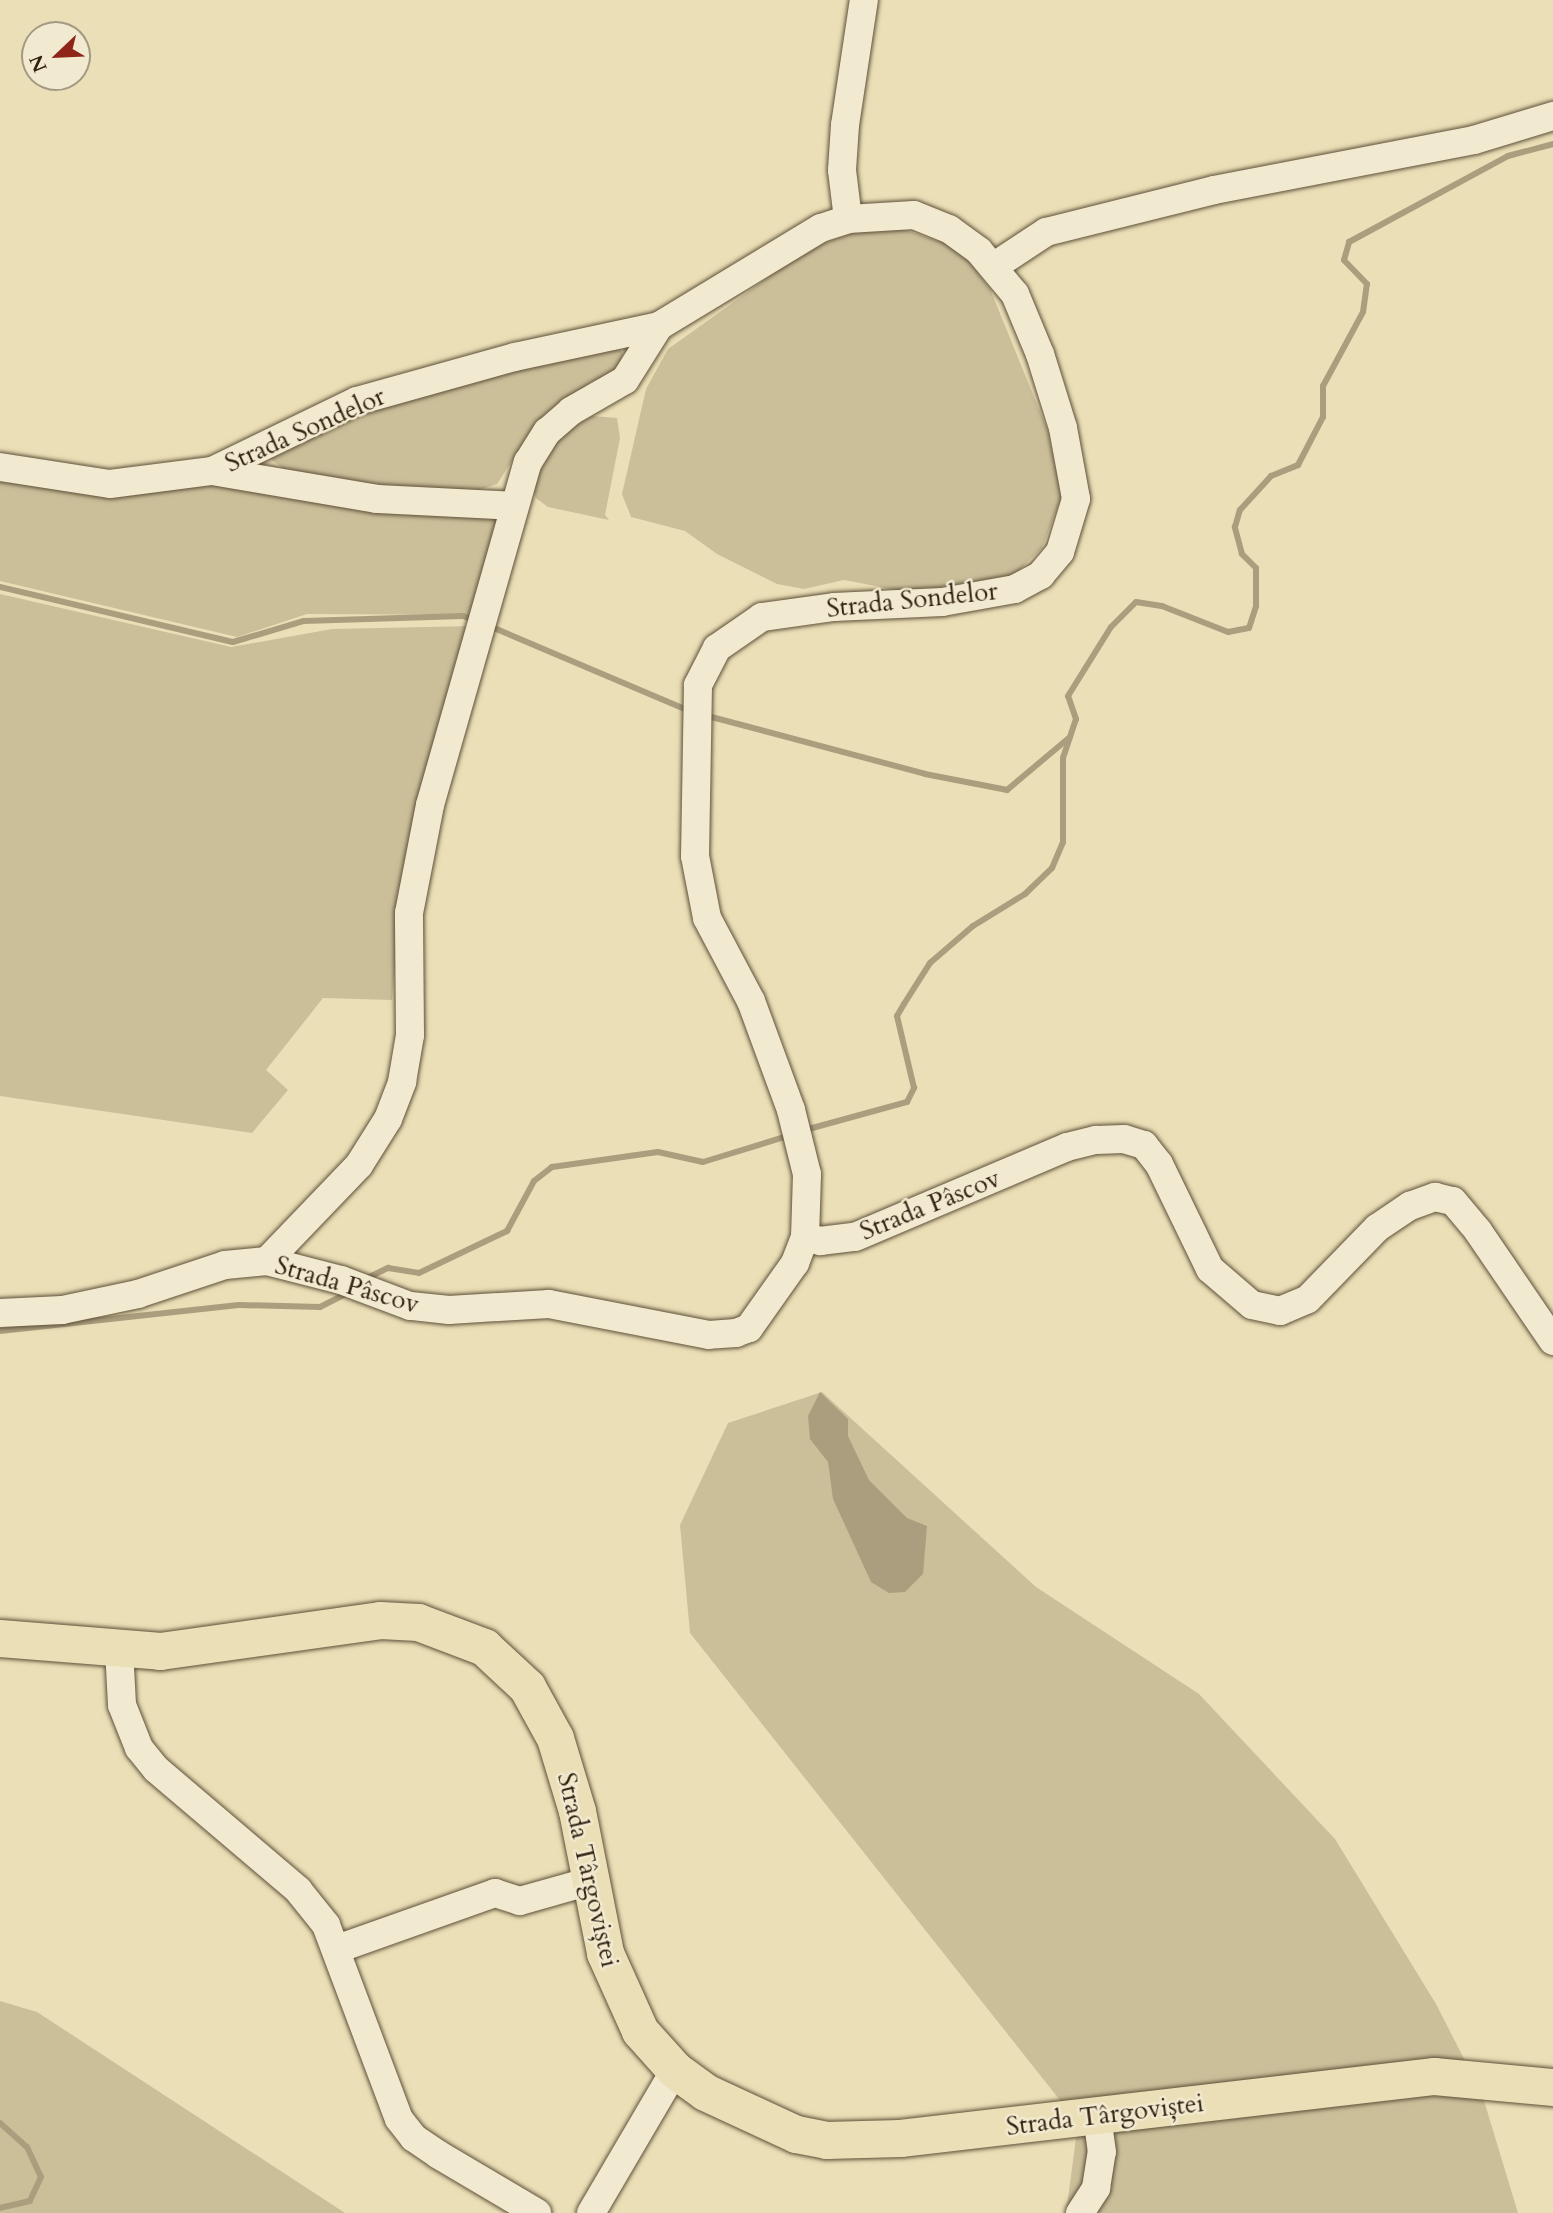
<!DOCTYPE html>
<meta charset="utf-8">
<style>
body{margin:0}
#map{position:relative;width:1553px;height:2213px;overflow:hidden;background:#ebdfb7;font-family:Cardo,serif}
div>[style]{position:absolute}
.green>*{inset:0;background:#cbbf9a}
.water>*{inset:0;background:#ab9e7e}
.stream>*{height:6px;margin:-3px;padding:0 3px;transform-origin:3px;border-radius:3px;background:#ab9e7e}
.roads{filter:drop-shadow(0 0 2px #5e5039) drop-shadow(0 0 2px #5e5039)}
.minor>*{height:28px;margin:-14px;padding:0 14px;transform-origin:14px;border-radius:14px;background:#f2ead0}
.major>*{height:37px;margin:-18.5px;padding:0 18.5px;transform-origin:18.5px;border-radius:18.5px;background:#ebdfb7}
span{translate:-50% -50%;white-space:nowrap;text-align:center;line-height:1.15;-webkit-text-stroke:5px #f2ead0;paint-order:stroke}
.street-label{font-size:26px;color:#2f200f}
.north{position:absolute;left:21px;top:21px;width:70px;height:70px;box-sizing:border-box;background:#f2ead0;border:2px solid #a49983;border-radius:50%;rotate:247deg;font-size:19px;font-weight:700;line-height:28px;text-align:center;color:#2f200f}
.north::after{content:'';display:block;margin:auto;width:24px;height:32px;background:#8f2418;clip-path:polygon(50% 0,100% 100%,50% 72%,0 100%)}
</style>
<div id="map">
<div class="green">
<i style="clip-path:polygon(899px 228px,959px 248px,990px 289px,1048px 431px,1062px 496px,1042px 548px,1013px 576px,966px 591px,896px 590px,844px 580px,804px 589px,777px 584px,717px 554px,685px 531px,631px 517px,622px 494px,646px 389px,668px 349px,808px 249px,860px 230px)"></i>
<i style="clip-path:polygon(618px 345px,623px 354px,617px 371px,589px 383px,512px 461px,497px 484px,476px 491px,420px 491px,284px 469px,269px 458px,356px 408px)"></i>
<i style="clip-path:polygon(592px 416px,617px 418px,620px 438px,605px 515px,609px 520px,548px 507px,536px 498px,532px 488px,558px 436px)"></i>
<i style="clip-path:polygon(0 472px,195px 480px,501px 519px,478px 615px,307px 614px,237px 637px,0 581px)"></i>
<i style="clip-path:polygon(0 594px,231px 647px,332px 629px,472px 626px,401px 893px,392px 1000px,323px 998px,266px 1070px,288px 1090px,252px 1133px,0 1096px)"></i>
<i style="clip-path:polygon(822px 1392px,1036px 1587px,1199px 1694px,1335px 1839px,1436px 2004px,1482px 2094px,1518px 2213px,1066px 2213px,1078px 2123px,690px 1633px,680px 1525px,728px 1423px)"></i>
<i style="clip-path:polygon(0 2001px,37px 2012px,345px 2213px,0 2213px)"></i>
</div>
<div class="water">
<i style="clip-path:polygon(820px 1392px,848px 1419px,848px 1436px,869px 1480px,907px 1518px,927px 1526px,923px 1574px,905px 1592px,889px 1593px,871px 1582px,833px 1499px,828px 1462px,810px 1439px,808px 1416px)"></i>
</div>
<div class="stream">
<i style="left:0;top:587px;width:239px;rotate:13.3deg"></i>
<i style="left:233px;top:642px;width:74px;rotate:-16.5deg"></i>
<i style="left:304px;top:621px;width:159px;rotate:-1.8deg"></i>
<i style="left:463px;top:616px;width:12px;rotate:20deg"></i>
<i style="left:487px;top:625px;width:220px;rotate:23deg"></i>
<i style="left:704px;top:715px;width:229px;rotate:14.9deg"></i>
<i style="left:925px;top:774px;width:84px;rotate:11deg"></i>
<i style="left:1007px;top:790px;width:82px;rotate:-40.1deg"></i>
<i style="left:805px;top:1130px;width:106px;rotate:-15.4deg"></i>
<i style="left:907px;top:1102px;width:16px;rotate:-63deg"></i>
<i style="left:914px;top:1088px;width:74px;rotate:-103.3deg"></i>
<i style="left:897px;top:1016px;width:14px;rotate:-60deg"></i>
<i style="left:904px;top:1004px;width:49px;rotate:-57.6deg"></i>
<i style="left:930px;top:963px;width:57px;rotate:-40.7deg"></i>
<i style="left:973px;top:926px;width:61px;rotate:-31.6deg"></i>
<i style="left:1025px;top:894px;width:37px;rotate:-44deg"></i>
<i style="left:1052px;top:868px;width:28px;rotate:-67deg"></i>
<i style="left:1063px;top:842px;width:84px;rotate:-90deg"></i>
<i style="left:1063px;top:758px;width:41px;rotate:-71.6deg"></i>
<i style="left:1076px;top:719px;width:24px;rotate:-109deg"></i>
<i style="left:1068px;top:696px;width:81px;rotate:-58.1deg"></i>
<i style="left:1111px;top:627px;width:35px;rotate:-45deg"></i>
<i style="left:1136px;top:602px;width:26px;rotate:9deg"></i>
<i style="left:1162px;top:606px;width:71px;rotate:21.5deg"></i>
<i style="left:1228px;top:632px;width:21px;rotate:-11deg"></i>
<i style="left:1249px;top:628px;width:23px;rotate:-72deg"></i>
<i style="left:1256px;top:606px;width:38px;rotate:-90deg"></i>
<i style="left:1256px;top:568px;width:20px;rotate:-135deg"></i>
<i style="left:1242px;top:554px;width:28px;rotate:-105deg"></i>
<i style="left:1235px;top:527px;width:18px;rotate:-74deg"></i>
<i style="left:1240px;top:510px;width:46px;rotate:-47.6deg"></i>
<i style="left:1271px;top:476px;width:29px;rotate:-22deg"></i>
<i style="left:1298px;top:465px;width:54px;rotate:-62.5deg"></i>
<i style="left:1323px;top:417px;width:31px;rotate:-90deg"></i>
<i style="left:1323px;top:386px;width:84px;rotate:-61.6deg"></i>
<i style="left:1363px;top:312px;width:28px;rotate:-82deg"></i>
<i style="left:1367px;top:284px;width:33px;rotate:-134deg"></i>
<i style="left:1344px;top:260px;width:19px;rotate:-74deg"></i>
<i style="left:1349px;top:242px;width:181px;rotate:-28.4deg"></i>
<i style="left:1508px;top:156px;width:47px;rotate:-14.9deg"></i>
<i style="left:363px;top:1280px;width:28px;rotate:-26deg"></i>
<i style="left:388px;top:1268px;width:31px;rotate:9deg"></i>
<i style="left:419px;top:1273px;width:98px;rotate:-25.5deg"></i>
<i style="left:507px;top:1231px;width:57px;rotate:-61.6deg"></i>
<i style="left:534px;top:1181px;width:23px;rotate:-38deg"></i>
<i style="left:552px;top:1167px;width:107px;rotate:-8.1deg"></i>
<i style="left:658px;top:1152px;width:46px;rotate:12.5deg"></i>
<i style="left:703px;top:1162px;width:89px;rotate:-17deg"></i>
<i style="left:0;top:1331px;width:240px;rotate:-6.2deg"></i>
<i style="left:239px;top:1305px;width:81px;rotate:1.4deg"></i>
<i style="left:320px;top:1307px;width:34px;rotate:-27deg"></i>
<i style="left:0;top:2123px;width:36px;rotate:42deg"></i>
<i style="left:27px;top:2147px;width:33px;rotate:65deg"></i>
<i style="left:41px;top:2177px;width:26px;rotate:115deg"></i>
<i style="left:30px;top:2201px;width:31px;rotate:167deg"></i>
</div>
<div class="roads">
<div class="minor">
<i style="left:848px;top:219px;width:49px;rotate:-97deg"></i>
<i style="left:842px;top:170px;width:45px;rotate:-86.2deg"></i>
<i style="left:845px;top:125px;width:126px;rotate:-81.4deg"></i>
<i style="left:993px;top:267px;width:64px;rotate:-33.4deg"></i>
<i style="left:1046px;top:232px;width:173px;rotate:-14deg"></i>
<i style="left:1214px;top:190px;width:265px;rotate:-10.9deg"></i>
<i style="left:1474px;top:140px;width:83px;rotate:-16.9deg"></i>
<i style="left:0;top:467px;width:111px;rotate:8.8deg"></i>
<i style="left:110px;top:484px;width:103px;rotate:-7.3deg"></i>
<i style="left:212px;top:471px;width:161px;rotate:-25.8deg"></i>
<i style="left:357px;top:401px;width:164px;rotate:-15.6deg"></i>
<i style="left:515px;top:357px;width:147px;rotate:-12.1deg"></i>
<i style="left:659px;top:326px;width:189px;rotate:-31.2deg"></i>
<i style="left:821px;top:228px;width:28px;rotate:-18deg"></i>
<i style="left:848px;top:219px;width:66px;rotate:-3.5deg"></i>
<i style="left:914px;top:215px;width:38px;rotate:22deg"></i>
<i style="left:949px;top:229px;width:37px;rotate:36deg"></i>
<i style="left:979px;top:251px;width:56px;rotate:50.1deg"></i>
<i style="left:1015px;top:294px;width:65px;rotate:67.4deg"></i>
<i style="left:1040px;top:354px;width:77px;rotate:72.7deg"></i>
<i style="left:1063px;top:428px;width:72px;rotate:79.6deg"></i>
<i style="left:1076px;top:499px;width:55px;rotate:106.8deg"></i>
<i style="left:1060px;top:552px;width:30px;rotate:130deg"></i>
<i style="left:1041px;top:575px;width:30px;rotate:152deg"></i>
<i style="left:1015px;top:589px;width:74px;rotate:169.9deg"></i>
<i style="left:942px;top:602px;width:108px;rotate:177.3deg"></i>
<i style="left:834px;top:607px;width:73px;rotate:172.1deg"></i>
<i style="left:762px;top:617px;width:55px;rotate:145.4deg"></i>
<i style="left:717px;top:648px;width:42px;rotate:117.2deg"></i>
<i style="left:698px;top:685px;width:171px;rotate:91deg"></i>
<i style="left:695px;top:856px;width:63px;rotate:79deg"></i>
<i style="left:707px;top:918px;width:94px;rotate:62.1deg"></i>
<i style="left:751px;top:1001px;width:116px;rotate:69.8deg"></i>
<i style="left:791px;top:1110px;width:66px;rotate:76deg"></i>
<i style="left:807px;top:1174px;width:63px;rotate:91.8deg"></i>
<i style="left:805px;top:1237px;width:28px;rotate:111deg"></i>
<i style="left:795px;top:1263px;width:80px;rotate:125.3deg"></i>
<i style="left:749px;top:1328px;width:14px;rotate:159deg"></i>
<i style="left:736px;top:1333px;width:27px;rotate:176deg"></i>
<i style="left:709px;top:1335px;width:163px;rotate:-169deg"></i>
<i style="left:549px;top:1304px;width:100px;rotate:176.6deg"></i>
<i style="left:449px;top:1310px;width:39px;rotate:-174deg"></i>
<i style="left:410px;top:1306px;width:74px;rotate:-159.4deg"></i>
<i style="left:341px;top:1280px;width:76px;rotate:-165.6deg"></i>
<i style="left:267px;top:1261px;width:42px;rotate:174.6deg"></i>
<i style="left:225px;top:1265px;width:92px;rotate:161.6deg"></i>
<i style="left:138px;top:1294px;width:78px;rotate:168.1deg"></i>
<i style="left:62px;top:1310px;width:62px;rotate:177.2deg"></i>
<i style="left:212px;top:471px;width:167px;rotate:9.6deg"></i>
<i style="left:377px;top:499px;width:136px;rotate:2.9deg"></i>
<i style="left:805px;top:1237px;width:16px;rotate:15deg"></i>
<i style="left:820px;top:1241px;width:35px;rotate:-7deg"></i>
<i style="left:855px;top:1237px;width:230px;rotate:-23deg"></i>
<i style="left:1067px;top:1147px;width:30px;rotate:-14deg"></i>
<i style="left:1096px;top:1140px;width:28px;rotate:-2deg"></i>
<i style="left:1124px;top:1139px;width:21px;rotate:17deg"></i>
<i style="left:1144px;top:1145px;width:24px;rotate:52deg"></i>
<i style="left:1159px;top:1164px;width:117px;rotate:64.1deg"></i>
<i style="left:1210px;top:1269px;width:55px;rotate:40.6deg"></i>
<i style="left:1252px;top:1305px;width:29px;rotate:12deg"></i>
<i style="left:1280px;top:1311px;width:30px;rotate:-23deg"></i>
<i style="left:1308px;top:1299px;width:99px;rotate:-45.8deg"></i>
<i style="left:1377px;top:1228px;width:40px;rotate:-34deg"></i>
<i style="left:1410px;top:1206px;width:27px;rotate:-20deg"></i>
<i style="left:1435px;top:1197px;width:18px;rotate:13deg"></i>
<i style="left:1453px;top:1201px;width:39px;rotate:50deg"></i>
<i style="left:1478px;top:1231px;width:133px;rotate:55.7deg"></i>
<i style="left:267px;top:1261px;width:133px;rotate:-46.2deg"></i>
<i style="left:359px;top:1165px;width:54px;rotate:-57.8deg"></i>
<i style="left:388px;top:1119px;width:40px;rotate:-69deg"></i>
<i style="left:402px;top:1082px;width:48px;rotate:-80.3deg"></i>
<i style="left:410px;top:1035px;width:122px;rotate:-90.5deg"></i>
<i style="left:409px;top:913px;width:110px;rotate:-79deg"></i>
<i style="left:430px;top:805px;width:357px;rotate:-74.1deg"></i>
<i style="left:528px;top:462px;width:36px;rotate:-58deg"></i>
<i style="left:547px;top:432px;width:32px;rotate:-41deg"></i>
<i style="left:571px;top:411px;width:62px;rotate:-29.9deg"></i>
<i style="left:625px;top:380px;width:64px;rotate:-57.8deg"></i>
<i style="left:119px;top:1649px;width:56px;rotate:86.9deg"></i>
<i style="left:122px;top:1705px;width:46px;rotate:68.4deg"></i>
<i style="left:139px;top:1748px;width:27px;rotate:51deg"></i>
<i style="left:156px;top:1769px;width:187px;rotate:40.4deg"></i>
<i style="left:298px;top:1890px;width:45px;rotate:51.3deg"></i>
<i style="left:326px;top:1925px;width:207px;rotate:69.4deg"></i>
<i style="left:399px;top:2119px;width:24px;rotate:52deg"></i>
<i style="left:414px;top:2138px;width:30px;rotate:34deg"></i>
<i style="left:439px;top:2155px;width:114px;rotate:30.6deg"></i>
<i style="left:337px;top:1949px;width:168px;rotate:-19.5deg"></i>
<i style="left:495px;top:1893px;width:26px;rotate:18deg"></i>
<i style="left:520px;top:1901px;width:70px;rotate:-15.8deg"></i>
<i style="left:591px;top:2213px;width:166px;rotate:-59.6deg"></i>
<i style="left:1080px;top:2213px;width:30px;rotate:-57deg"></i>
<i style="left:1096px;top:2188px;width:36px;rotate:-81deg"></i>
<i style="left:1102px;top:2152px;width:36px;rotate:-98deg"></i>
</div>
<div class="major">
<i style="left:0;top:1638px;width:161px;rotate:4.6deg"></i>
<i style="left:160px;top:1651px;width:222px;rotate:-8deg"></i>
<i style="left:380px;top:1620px;width:38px;rotate:3deg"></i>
<i style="left:418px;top:1622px;width:71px;rotate:20.7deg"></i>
<i style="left:484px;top:1647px;width:59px;rotate:42.9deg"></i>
<i style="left:527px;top:1687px;width:58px;rotate:61.2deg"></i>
<i style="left:555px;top:1738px;width:76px;rotate:73.2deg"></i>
<i style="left:577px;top:1811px;width:145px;rotate:78.8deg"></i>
<i style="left:605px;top:1953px;width:85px;rotate:65.8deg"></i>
<i style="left:640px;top:2031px;width:52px;rotate:48.1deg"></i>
<i style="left:675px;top:2070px;width:37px;rotate:36deg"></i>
<i style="left:705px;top:2092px;width:100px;rotate:24.8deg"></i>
<i style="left:796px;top:2134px;width:31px;rotate:11deg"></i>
<i style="left:826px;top:2140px;width:74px;rotate:-1.5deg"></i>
<i style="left:900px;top:2138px;width:538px;rotate:-6.62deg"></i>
<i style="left:1434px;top:2076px;width:120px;rotate:5.3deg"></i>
</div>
</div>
<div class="street-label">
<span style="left:305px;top:430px;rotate:-24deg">Strada Sondelor</span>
<span style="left:912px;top:600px;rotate:-6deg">Strada Sondelor</span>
<span style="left:930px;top:1205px;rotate:-22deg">Strada Pâscov</span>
<span style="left:347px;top:1285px;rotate:16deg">Strada Pâscov</span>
<span style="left:588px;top:1870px;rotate:77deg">Strada Târgoviștei</span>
<span style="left:1105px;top:2115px;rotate:-7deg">Strada Târgoviștei</span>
</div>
<div class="north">N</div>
</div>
